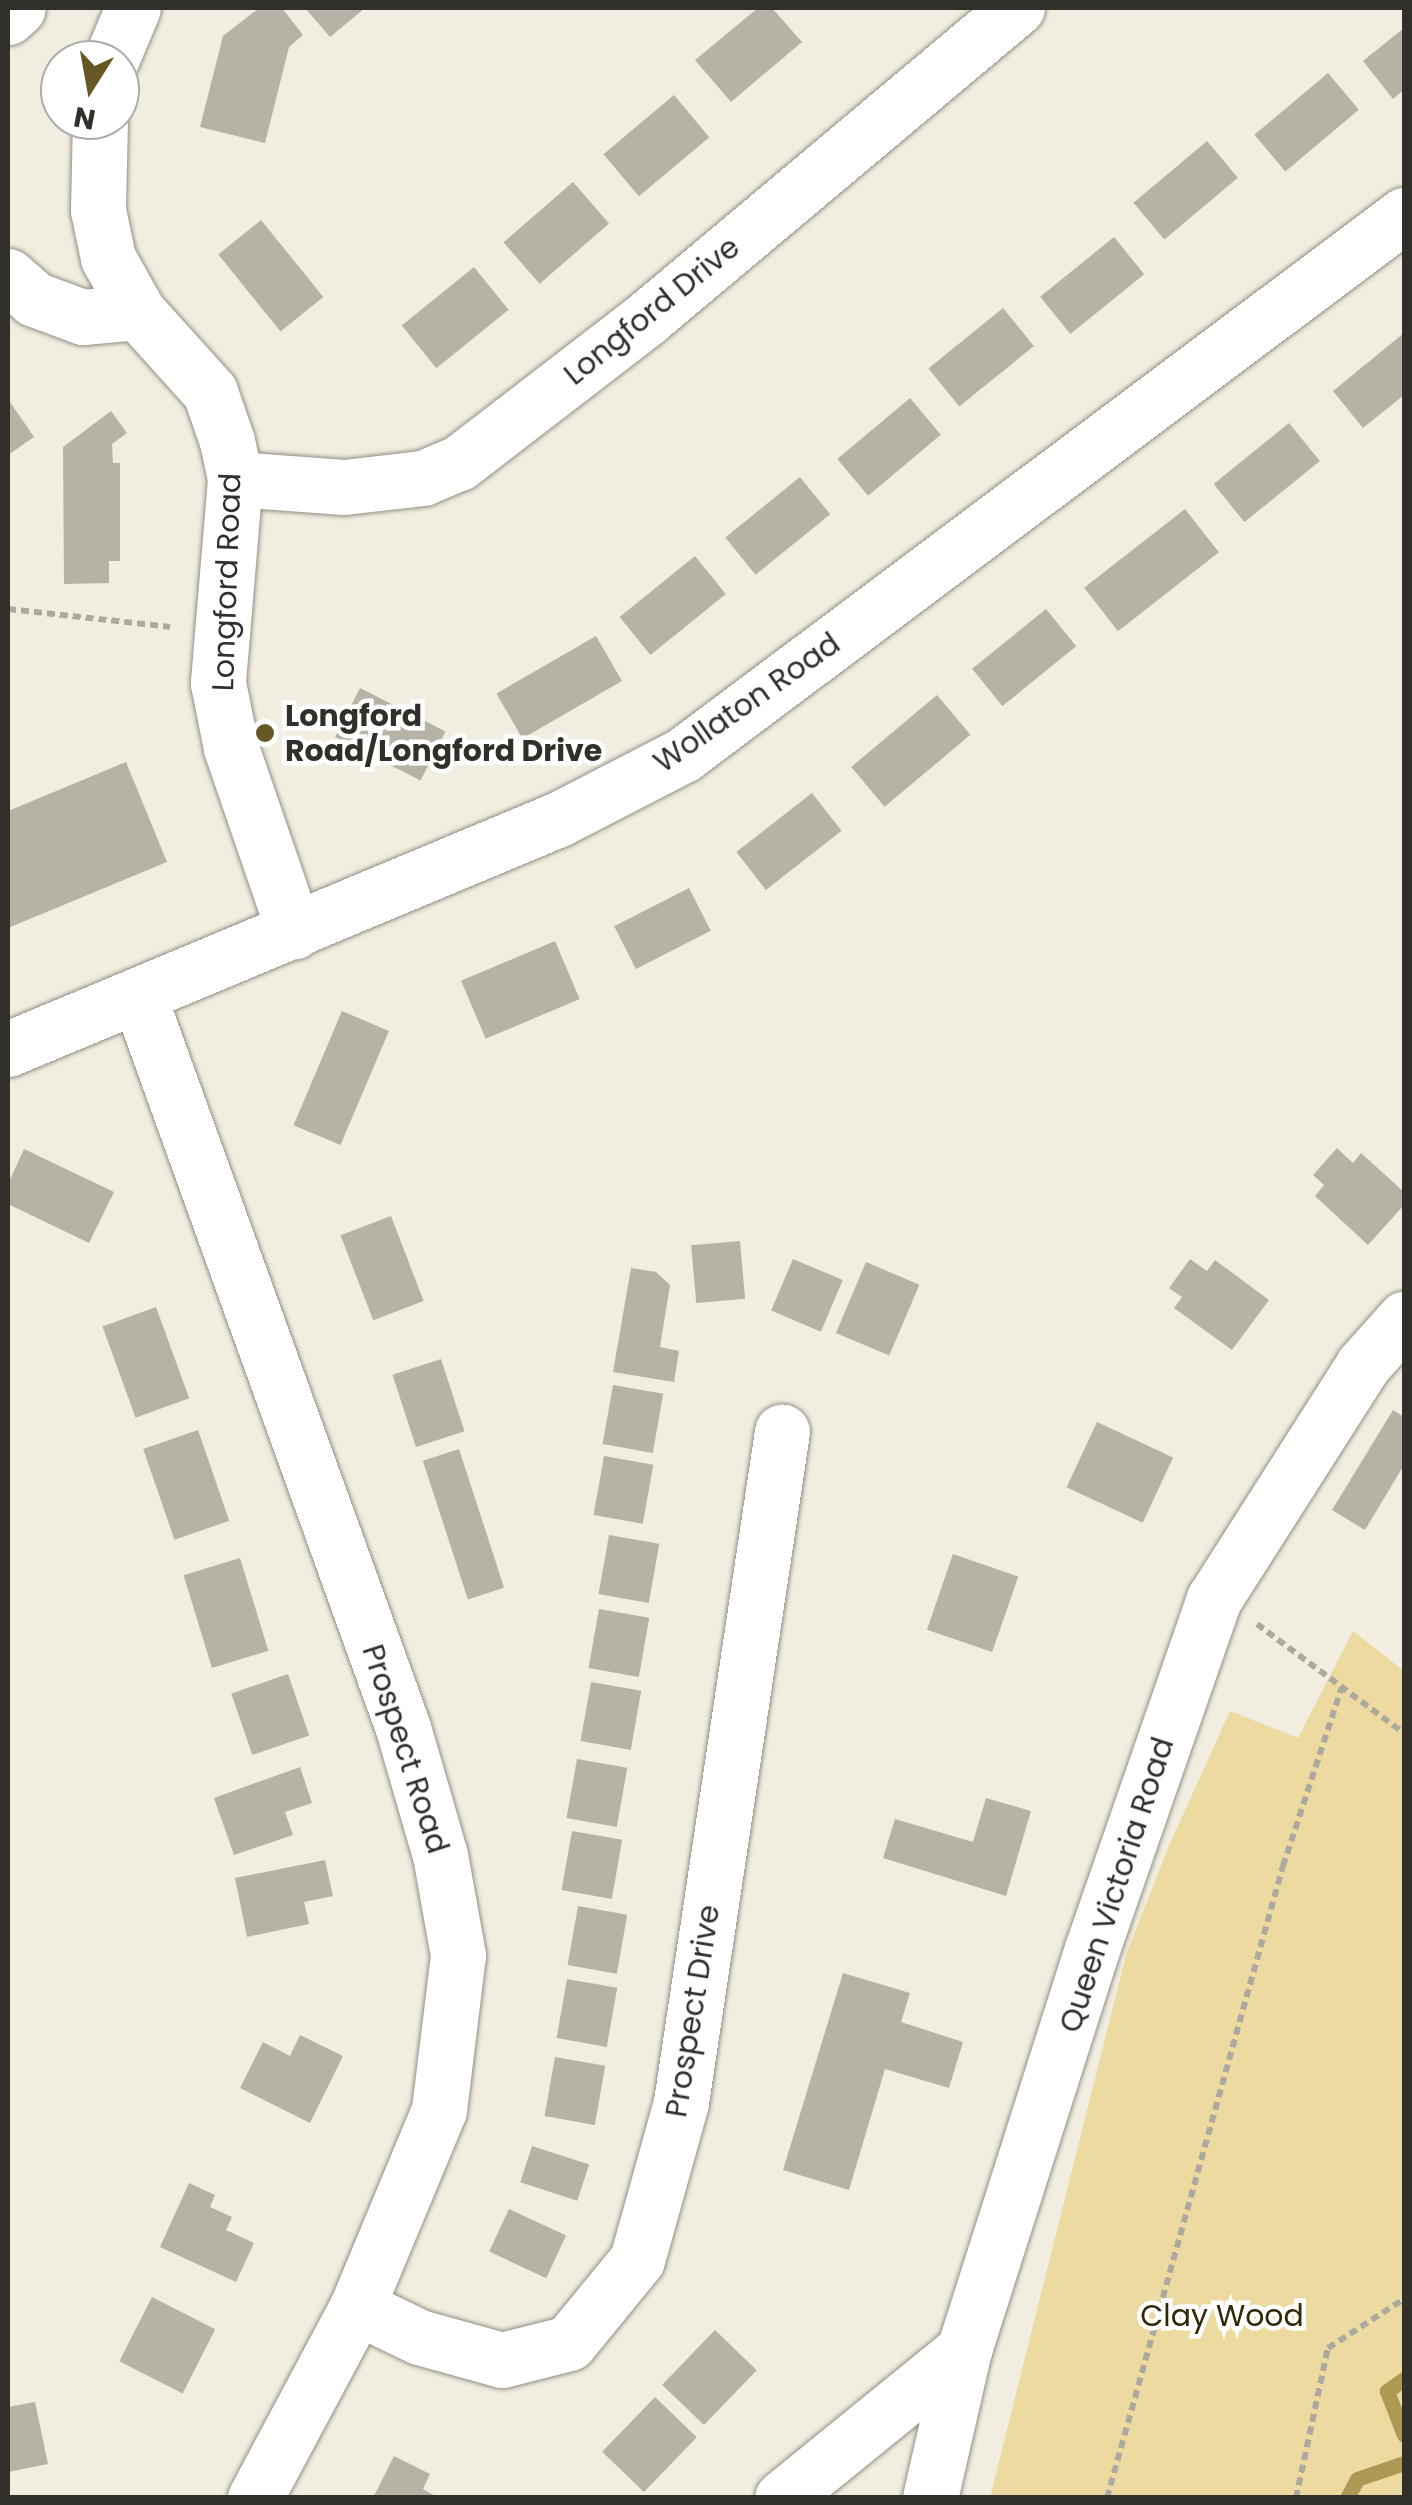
<!DOCTYPE html>
<style>
body{margin:0}
#map{position:relative;width:1412px;height:2505px;overflow:hidden;background:#f1ede0;font-family:Poppins,sans-serif}
div>[style]{position:absolute}
.green>*{inset:0;background:#ecdaa1}
.stream>*{height:15px;margin:-7.5px;padding:0 7.5px;transform-origin:7.5px;border-radius:7.5px;background:#ad9954}
.building>*{inset:0;background:#b6b2a6;transform-origin:0 0}
.path>*{height:6px;margin-top:-3px;transform-origin:0;background:repeating-linear-gradient(90deg,#aca99f 0 8px,transparent 0 13px)}
.roads{filter:drop-shadow(0 0 2px #928f83) drop-shadow(0 0 2px #928f83)}
.minor>*{height:55px;margin:-27.5px;padding:0 27.5px;transform-origin:27.5px;border-radius:27.5px;background:#fff}
.tertiary>*{height:55px;margin:-27.5px;padding:0 27.5px;transform-origin:27.5px;border-radius:27.5px;background:#fff}
.dots>*{width:28px;height:28px;translate:-50% -50%;box-sizing:border-box;border:5px solid #fff;border-radius:50%}
span{translate:-50% -50%;white-space:nowrap;text-align:center;line-height:1.15;-webkit-text-stroke:9px #fff;paint-order:stroke}
.street-label{font-size:30px;color:#302f2a}
.poi-label{font-size:30px;color:#302f2a;font-weight:700}
.left{translate:0 -50%;text-align:left}
.park-label{font-size:30px;color:#312808}
.frame{position:absolute;inset:0;border:10px solid #302f2a;pointer-events:none}
.north{position:absolute;left:40px;top:40px;width:100px;height:100px;box-sizing:border-box;background:#fff;border:2px solid #acacaa;border-radius:50%;rotate:191deg;font-size:28px;font-weight:700;line-height:40px;text-align:center;color:#302f2a}
.north::after{content:'';display:block;margin:auto;width:35px;height:45px;background:#665724;clip-path:polygon(50% 0,100% 100%,50% 72%,0 100%)}
</style>
<div id="map">
<div class="green">
<i style="clip-path:polygon(1353px 1631px,1404px 1671px,1404px 2497px,990px 2497px,1126px 1955px,1168px 1848px,1230px 1711px,1298px 1738px)"></i>
</div>
<div class="stream">
<i style="left:1404px;top:2379px;width:21px;rotate:145deg"></i>
<i style="left:1387px;top:2391px;width:47px;rotate:68.9deg"></i>
<i style="left:1347px;top:2498px;width:21px;rotate:-62deg"></i>
<i style="left:1357px;top:2479px;width:50px;rotate:-18.8deg"></i>
</div>
<div class="building">
<i style="clip-path:polygon(259px 8px,282px 8px,303px 35px,289px 47px,265px 143px,200px 127px,223px 36px)"></i>
<i style="clip-path:polygon(305px 8px,365px 8px,330px 37px)"></i>
<i style="clip-path:polygon(758px 8px,772px 8px,802px 42px,731px 102px,695px 60px)"></i>
<i style="clip-path:polygon(1404px 28px,1404px 90px,1393px 99px,1363px 61px)"></i>
<i style="left:1328px;top:73px;width:48px;height:96px;rotate:50deg"></i>
<i style="left:674px;top:95px;width:55px;height:92px;rotate:50deg"></i>
<i style="left:1207px;top:141px;width:48px;height:96px;rotate:50deg"></i>
<i style="left:573px;top:182px;width:55px;height:92px;rotate:49deg"></i>
<i style="left:261px;top:220px;width:99px;height:55px;rotate:51deg"></i>
<i style="left:1114px;top:237px;width:48px;height:95px;rotate:51deg"></i>
<i style="left:474px;top:267px;width:55px;height:93px;rotate:51deg"></i>
<i style="left:1003px;top:308px;width:49px;height:96px;rotate:51deg"></i>
<i style="clip-path:polygon(1404px 333px,1404px 395px,1363px 428px,1333px 391px)"></i>
<i style="left:910px;top:398px;width:48px;height:95px;rotate:50deg"></i>
<i style="clip-path:polygon(8px 399px,34px 437px,8px 455px)"></i>
<i style="clip-path:polygon(111px 411px,127px 433px,112px 444px,113px 463px,120px 463px,120px 561px,109px 561px,109px 583px,64px 584px,63px 447px)"></i>
<i style="left:1289px;top:423px;width:49px;height:97px;rotate:51deg"></i>
<i style="left:800px;top:477px;width:48px;height:96px;rotate:51deg"></i>
<i style="left:1185px;top:509px;width:55px;height:128px;rotate:52deg"></i>
<i style="left:695px;top:556px;width:49px;height:97px;rotate:51deg"></i>
<i style="left:1046px;top:609px;width:48px;height:95px;rotate:51deg"></i>
<i style="left:596px;top:636px;width:52px;height:115px;rotate:60deg"></i>
<i style="left:360px;top:688px;width:96px;height:55px;rotate:27deg"></i>
<i style="left:937px;top:695px;width:52px;height:112px;rotate:50deg"></i>
<i style="clip-path:polygon(126px 762px,167px 862px,8px 928px,8px 811px)"></i>
<i style="left:812px;top:793px;width:48px;height:96px;rotate:52deg"></i>
<i style="left:689px;top:888px;width:48px;height:84px;rotate:63deg"></i>
<i style="left:555px;top:941px;width:63px;height:102px;rotate:67deg"></i>
<i style="left:342px;top:1011px;width:51px;height:124px;rotate:23deg"></i>
<i style="clip-path:polygon(1337px 1148px,1353px 1163px,1361px 1153px,1404px 1192px,1404px 1205px,1368px 1245px,1315px 1196px,1324px 1185px,1313px 1175px)"></i>
<i style="clip-path:polygon(24px 1149px,114px 1192px,89px 1243px,8px 1204px,8px 1184px)"></i>
<i style="left:391px;top:1216px;width:91px;height:54px;rotate:69deg"></i>
<i style="left:740px;top:1241px;width:58px;height:49px;rotate:85deg"></i>
<i style="left:793px;top:1259px;width:54px;height:56px;rotate:23deg"></i>
<i style="clip-path:polygon(1190px 1259px,1207px 1271px,1215px 1260px,1269px 1300px,1232px 1350px,1174px 1308px,1182px 1297px,1169px 1288px)"></i>
<i style="left:866px;top:1262px;width:58px;height:77px;rotate:23deg"></i>
<i style="clip-path:polygon(631px 1268px,656px 1272px,670px 1285px,660px 1347px,679px 1351px,674px 1382px,613px 1372px)"></i>
<i style="left:156px;top:1307px;width:97px;height:57px;rotate:70deg"></i>
<i style="left:441px;top:1359px;width:76px;height:51px;rotate:72deg"></i>
<i style="left:613px;top:1385px;width:51px;height:60px;rotate:10deg"></i>
<i style="clip-path:polygon(1393px 1410px,1404px 1417px,1404px 1465px,1365px 1530px,1332px 1510px)"></i>
<i style="left:1097px;top:1422px;width:84px;height:72px;rotate:25deg"></i>
<i style="left:198px;top:1430px;width:96px;height:58px;rotate:71deg"></i>
<i style="left:459px;top:1449px;width:146px;height:38px;rotate:72deg"></i>
<i style="left:604px;top:1456px;width:50px;height:60px;rotate:10deg"></i>
<i style="left:609px;top:1535px;width:51px;height:60px;rotate:10deg"></i>
<i style="left:953px;top:1554px;width:69px;height:80px;rotate:19deg"></i>
<i style="left:240px;top:1558px;width:97px;height:59px;rotate:73deg"></i>
<i style="left:599px;top:1609px;width:51px;height:60px;rotate:10deg"></i>
<i style="left:288px;top:1674px;width:65px;height:60px;rotate:71deg"></i>
<i style="left:591px;top:1682px;width:51px;height:60px;rotate:10deg"></i>
<i style="left:577px;top:1759px;width:51px;height:60px;rotate:10deg"></i>
<i style="clip-path:polygon(300px 1767px,312px 1803px,285px 1812px,293px 1835px,234px 1855px,214px 1798px)"></i>
<i style="clip-path:polygon(986px 1798px,1031px 1811px,1006px 1896px,883px 1858px,895px 1819px,973px 1842px)"></i>
<i style="left:572px;top:1831px;width:51px;height:60px;rotate:10deg"></i>
<i style="clip-path:polygon(325px 1860px,333px 1896px,304px 1902px,309px 1924px,247px 1937px,235px 1878px)"></i>
<i style="left:578px;top:1906px;width:50px;height:60px;rotate:10deg"></i>
<i style="clip-path:polygon(843px 1973px,910px 1993px,901px 2022px,963px 2042px,949px 2088px,885px 2069px,849px 2190px,783px 2170px)"></i>
<i style="left:567px;top:1979px;width:51px;height:60px;rotate:10deg"></i>
<i style="clip-path:polygon(300px 2035px,343px 2056px,310px 2123px,240px 2088px,263px 2042px,290px 2056px)"></i>
<i style="left:555px;top:2057px;width:51px;height:60px;rotate:10deg"></i>
<i style="left:532px;top:2146px;width:60px;height:38px;rotate:18deg"></i>
<i style="clip-path:polygon(189px 2183px,215px 2195px,210px 2207px,232px 2217px,226px 2230px,254px 2243px,236px 2282px,160px 2247px)"></i>
<i style="left:509px;top:2209px;width:63px;height:47px;rotate:25deg"></i>
<i style="left:152px;top:2297px;width:71px;height:72px;rotate:27deg"></i>
<i style="left:715px;top:2330px;width:58px;height:76px;rotate:44deg"></i>
<i style="left:655px;top:2397px;width:58px;height:76px;rotate:44deg"></i>
<i style="clip-path:polygon(35px 2402px,48px 2464px,8px 2472px,8px 2407px)"></i>
<i style="clip-path:polygon(394px 2456px,430px 2474px,423px 2489px,439px 2498px,373px 2498px)"></i>
</div>
<div class="path">
<i style="left:8px;top:609px;width:163px;rotate:6.3deg"></i>
<i style="left:1257px;top:1624px;width:183px;rotate:36.6deg"></i>
<i style="left:1107px;top:2498px;width:656px;rotate:-74.44deg"></i>
<i style="left:1283px;top:1866px;width:188px;rotate:-71.8deg"></i>
<i style="left:1296px;top:2498px;width:153px;rotate:-78deg"></i>
<i style="left:1328px;top:2348px;width:90px;rotate:-32.8deg"></i>
</div>
<div class="roads">
<div class="minor">
<i style="left:8px;top:17px;width:13px;rotate:-42deg"></i>
<i style="left:111px;top:60px;width:56px;rotate:-67.1deg"></i>
<i style="left:100px;top:120px;width:90px;rotate:91.3deg"></i>
<i style="left:98px;top:210px;width:49px;rotate:78.2deg"></i>
<i style="left:108px;top:258px;width:62px;rotate:60.9deg"></i>
<i style="left:138px;top:312px;width:108px;rotate:48deg"></i>
<i style="left:210px;top:392px;width:52px;rotate:70.9deg"></i>
<i style="left:227px;top:441px;width:39px;rotate:78deg"></i>
<i style="left:235px;top:479px;width:205px;rotate:94.8deg"></i>
<i style="left:218px;top:683px;width:66px;rotate:78.7deg"></i>
<i style="left:231px;top:748px;width:194px;rotate:71deg"></i>
<i style="left:8px;top:276px;width:35px;rotate:41deg"></i>
<i style="left:34px;top:299px;width:52px;rotate:20.2deg"></i>
<i style="left:83px;top:317px;width:55px;rotate:-5.2deg"></i>
<i style="left:235px;top:479px;width:109px;rotate:4.2deg"></i>
<i style="left:344px;top:487px;width:80px;rotate:-6.5deg"></i>
<i style="left:423px;top:478px;width:39px;rotate:-23deg"></i>
<i style="left:459px;top:463px;width:237px;rotate:-37.6deg"></i>
<i style="left:647px;top:318px;width:483px;rotate:-40deg"></i>
<i style="left:139px;top:997px;width:777px;rotate:70.14deg"></i>
<i style="left:403px;top:1728px;width:132px;rotate:73.8deg"></i>
<i style="left:440px;top:1855px;width:102px;rotate:79.8deg"></i>
<i style="left:458px;top:1955px;width:156px;rotate:97deg"></i>
<i style="left:439px;top:2110px;width:213px;rotate:112.6deg"></i>
<i style="left:357px;top:2307px;width:217px;rotate:118.1deg"></i>
<i style="left:8px;top:1049px;width:597px;rotate:-22.66deg"></i>
<i style="left:559px;top:819px;width:140px;rotate:-27.3deg"></i>
<i style="left:683px;top:755px;width:901px;rotate:-36.83deg"></i>
<i style="left:357px;top:2307px;width:69px;rotate:25.8deg"></i>
<i style="left:419px;top:2337px;width:86px;rotate:15.5deg"></i>
<i style="left:502px;top:2360px;width:69px;rotate:-14.2deg"></i>
<i style="left:569px;top:2343px;width:107px;rotate:-50.7deg"></i>
<i style="left:637px;top:2260px;width:164px;rotate:-74.4deg"></i>
<i style="left:681px;top:2102px;width:678px;rotate:-81.43deg"></i>
<i style="left:930px;top:2498px;width:152px;rotate:-77.1deg"></i>
</div>
<div class="tertiary">
<i style="left:782px;top:2498px;width:235px;rotate:-39.1deg"></i>
<i style="left:964px;top:2350px;width:421px;rotate:-72.3deg"></i>
<i style="left:1092px;top:1949px;width:371px;rotate:-70.8deg"></i>
<i style="left:1214px;top:1599px;width:277px;rotate:-57.5deg"></i>
<i style="left:1363px;top:1365px;width:62px;rotate:-48.3deg"></i>
</div>
</div>
<div class="dots">
<i style="left:265px;top:733px;background:#665724"></i>
</div>
<div class="street-label">
<span style="left:652px;top:311px;rotate:-39deg">Longford Drive</span>
<span style="left:227px;top:582px;rotate:-88deg">Longford Road</span>
<span style="left:747px;top:703px;rotate:-35deg">Wollaton Road</span>
<span style="left:405px;top:1749px;rotate:72deg">Prospect Road</span>
<span style="left:1117px;top:1885px;rotate:-72deg">Queen Victoria Road</span>
<span style="left:693px;top:2011px;rotate:-81deg">Prospect Drive</span>
</div>
<div class="poi-label">
<span class="left" style="left:285px;top:733px">Longford<br>Road/Longford Drive</span>
</div>
<div class="park-label">
<span style="left:1222px;top:2316px">Clay Wood</span>
</div>
<div class="frame"></div>
<div class="north">N</div>
</div>
